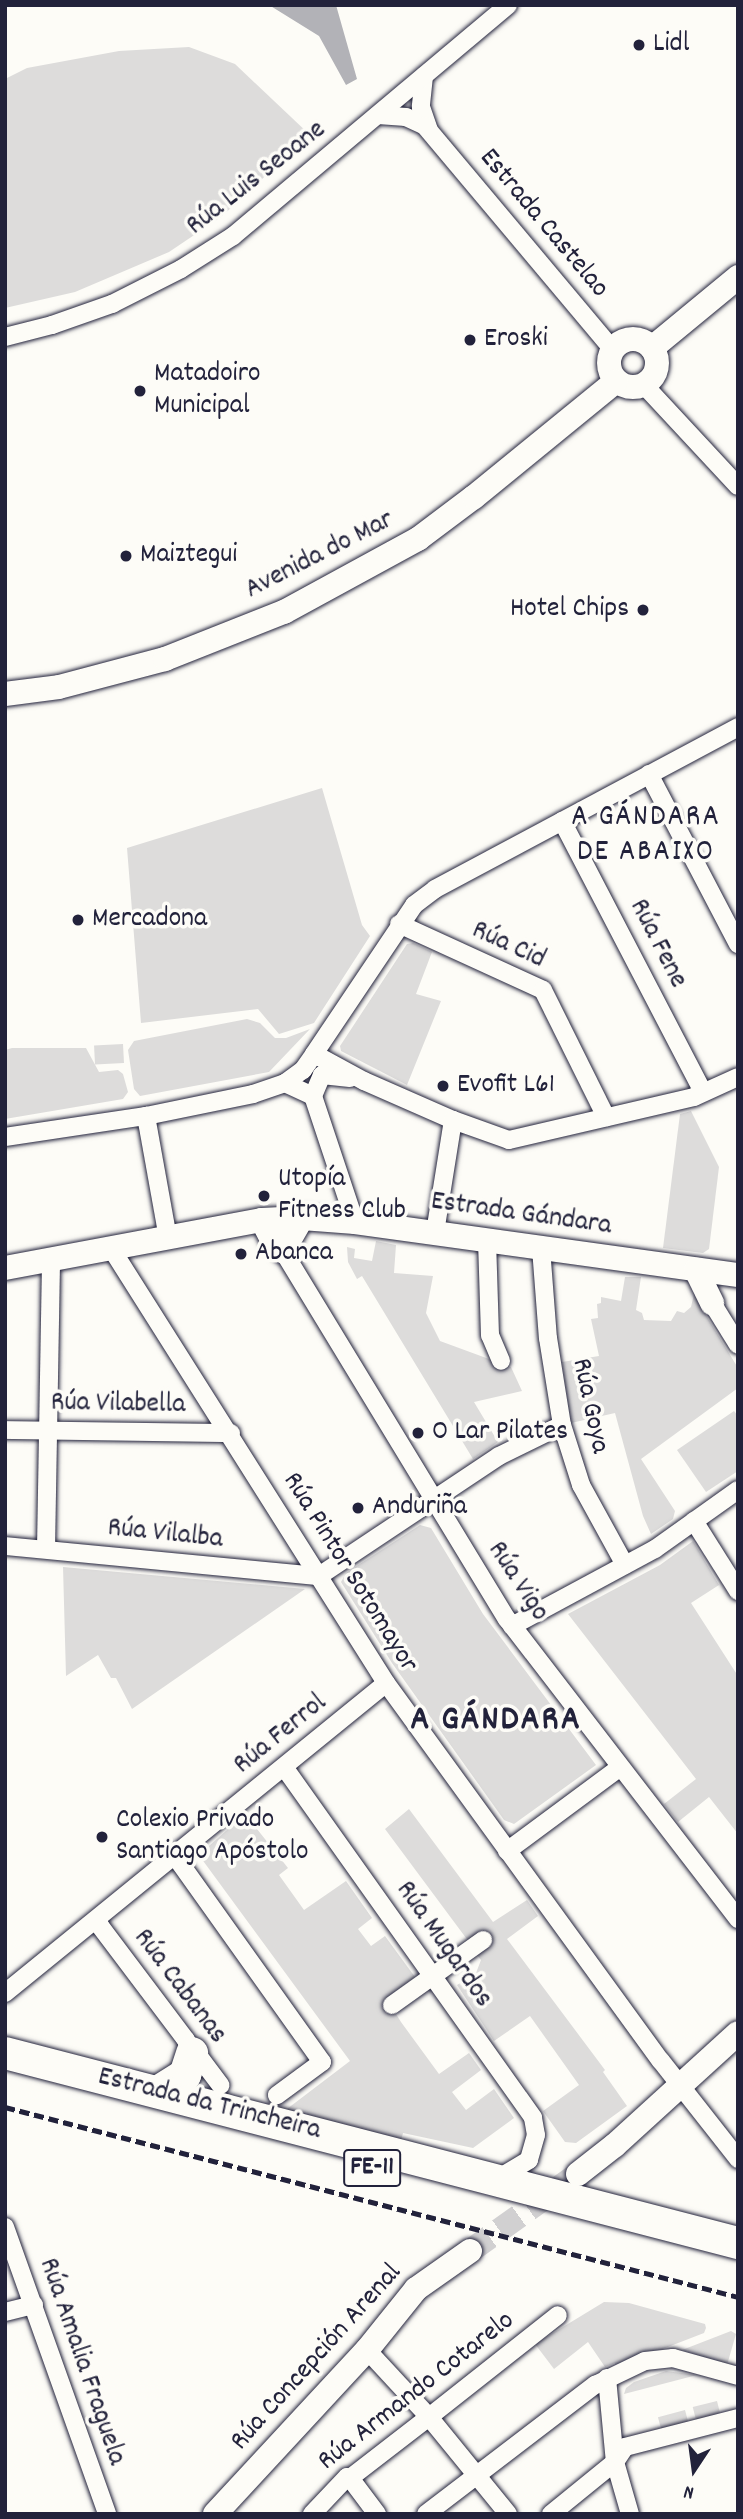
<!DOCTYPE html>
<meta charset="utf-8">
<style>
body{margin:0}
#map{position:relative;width:743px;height:2519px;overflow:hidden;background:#fdfcf7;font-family:Dekko,sans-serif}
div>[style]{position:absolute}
.green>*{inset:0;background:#dddcdb;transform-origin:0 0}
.water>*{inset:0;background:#b2b2b7}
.secondary-tunnel>*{height:24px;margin-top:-12px;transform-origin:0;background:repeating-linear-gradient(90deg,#d1d0d1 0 24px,transparent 0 36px)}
.roads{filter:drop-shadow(0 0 2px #22223b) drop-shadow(0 0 2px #22223b)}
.street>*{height:18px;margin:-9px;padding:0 9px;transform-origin:9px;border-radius:9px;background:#fdfcf7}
.secondary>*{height:24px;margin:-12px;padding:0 12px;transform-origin:12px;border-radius:12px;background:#fdfcf7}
.secondary>.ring{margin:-12px;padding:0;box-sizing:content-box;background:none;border:24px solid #fdfcf7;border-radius:50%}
.highway>*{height:32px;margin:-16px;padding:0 16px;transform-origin:16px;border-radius:16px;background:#fdfcf7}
.rail>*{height:5px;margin-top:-2.5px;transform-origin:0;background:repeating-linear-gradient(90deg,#22223b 0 10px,transparent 0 15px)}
.dots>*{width:19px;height:19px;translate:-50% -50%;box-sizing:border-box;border:4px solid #fdfcf7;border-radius:50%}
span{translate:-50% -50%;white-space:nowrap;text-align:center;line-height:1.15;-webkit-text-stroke:7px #fdfcf7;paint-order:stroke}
.shield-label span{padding:2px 5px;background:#fdfcf7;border:2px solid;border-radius:5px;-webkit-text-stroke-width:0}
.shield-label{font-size:26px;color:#22223b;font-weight:700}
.poi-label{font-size:28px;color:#22223b}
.left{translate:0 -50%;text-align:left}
.right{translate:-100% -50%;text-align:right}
.street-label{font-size:28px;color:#22223b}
.neighbourhood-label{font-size:30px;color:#22223b;letter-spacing:2px}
.district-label{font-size:35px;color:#22223b;font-weight:700;letter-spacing:2px}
.frame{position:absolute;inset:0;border:7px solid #22223b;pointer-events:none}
.north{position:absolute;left:659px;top:2435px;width:70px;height:70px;-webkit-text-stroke:5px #fdfcf7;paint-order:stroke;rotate:193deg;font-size:19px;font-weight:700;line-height:28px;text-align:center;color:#22223b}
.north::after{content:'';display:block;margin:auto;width:24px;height:32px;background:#22223b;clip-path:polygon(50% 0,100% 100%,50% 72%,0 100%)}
</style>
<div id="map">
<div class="green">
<i style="clip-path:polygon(189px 47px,235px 64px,310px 135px,221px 217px,169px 252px,75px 292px,5px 308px,5px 79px,27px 68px,119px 51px)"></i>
<i style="clip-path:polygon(322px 788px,362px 925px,370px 936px,314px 1023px,279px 1034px,258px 1009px,141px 1023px,127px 848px)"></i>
<i style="clip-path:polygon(413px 943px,432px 952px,416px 994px,441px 1001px,407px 1085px,341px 1051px,340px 1046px,407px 944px)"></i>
<i style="clip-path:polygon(247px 1019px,260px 1023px,275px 1038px,286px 1038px,310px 1029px,269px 1072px,140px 1096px,134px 1089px,128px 1050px,134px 1041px)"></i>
<i style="left:123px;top:1044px;width:19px;height:29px;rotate:87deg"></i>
<i style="clip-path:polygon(12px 1048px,86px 1048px,99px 1072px,118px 1070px,123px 1074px,128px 1092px,123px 1099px,5px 1119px,5px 1050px)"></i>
<i style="clip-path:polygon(691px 1111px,719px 1167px,709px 1249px,703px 1253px,663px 1248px,680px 1114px)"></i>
<i style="clip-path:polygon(376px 1241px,396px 1245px,394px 1273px,433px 1276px,426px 1313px,440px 1341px,511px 1367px,522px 1391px,474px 1402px,498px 1442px,473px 1459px,362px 1276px,357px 1279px,348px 1262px,347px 1247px,355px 1249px,354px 1258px,372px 1261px)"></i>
<i style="clip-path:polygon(625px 1277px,641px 1277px,636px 1310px,642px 1313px,644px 1320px,671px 1321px,677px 1311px,684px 1313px,691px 1307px,695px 1290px,698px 1302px,738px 1368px,738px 1388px,641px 1459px,675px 1511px,673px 1519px,651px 1534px,643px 1516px,615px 1413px,571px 1423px,562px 1362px,599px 1356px,591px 1319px,598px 1318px,597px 1304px,601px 1303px,601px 1297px,621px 1301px)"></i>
<i style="clip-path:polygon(734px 1411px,738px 1416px,738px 1471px,706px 1492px,677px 1450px)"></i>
<i style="clip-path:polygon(420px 1525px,431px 1528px,483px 1614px,596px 1765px,514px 1824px,504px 1820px,392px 1663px,341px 1582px,346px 1573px)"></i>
<i style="clip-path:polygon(693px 1541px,719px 1585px,691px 1603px,738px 1676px,738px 1834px,709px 1797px,678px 1822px,664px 1804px,696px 1779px,568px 1614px,660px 1565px)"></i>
<i style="clip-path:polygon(63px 1567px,305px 1589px,132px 1709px,116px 1678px,111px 1678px,98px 1655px,66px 1676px)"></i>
<i style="clip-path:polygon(409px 1809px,493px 1922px,527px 1900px,538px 1916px,507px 1939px,605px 2070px,603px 2072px,627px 2106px,576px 2143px,565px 2142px,543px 2111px,579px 2085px,530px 2016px,494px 2041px,457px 1985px,476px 1973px,481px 1960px,477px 1955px,480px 1951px,466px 1938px,385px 1829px)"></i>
<i style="clip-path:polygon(245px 1814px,288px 1868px,279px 1875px,304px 1910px,346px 1881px,372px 1918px,358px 1929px,371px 1946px,385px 1936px,415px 1977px,386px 1998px,401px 2022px,439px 2074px,469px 2053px,481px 2070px,452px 2092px,466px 2110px,494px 2089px,514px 2118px,473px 2148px,403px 2133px,401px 2141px,283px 2112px,350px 2061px,201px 1858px,200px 1854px)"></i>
<i style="clip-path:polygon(604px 2302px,629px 2303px,705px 2324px,706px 2328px,704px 2333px,616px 2367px,615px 2363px,605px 2367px,588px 2342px,554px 2369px,535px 2344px)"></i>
<i style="clip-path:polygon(731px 2331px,736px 2334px,727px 2365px,682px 2350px)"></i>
<i style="clip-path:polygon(666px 2371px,697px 2375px,624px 2394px,626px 2388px,634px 2382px)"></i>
<i style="left:717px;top:2401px;width:16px;height:25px;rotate:76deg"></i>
<i style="left:685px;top:2410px;width:16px;height:28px;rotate:75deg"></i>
</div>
<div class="water">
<i style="clip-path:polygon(269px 5px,336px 5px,357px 79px,346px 85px,319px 36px)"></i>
</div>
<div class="secondary-tunnel">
<i style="left:470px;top:2251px;width:133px;rotate:-35.5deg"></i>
</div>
<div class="roads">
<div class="street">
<i style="left:424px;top:76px;width:31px;rotate:96deg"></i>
<i style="left:421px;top:107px;width:24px;rotate:71deg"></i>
<i style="left:378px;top:115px;width:28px;rotate:4deg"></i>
<i style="left:406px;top:117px;width:21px;rotate:25deg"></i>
<i style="left:425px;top:126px;width:292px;rotate:50deg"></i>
<i style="left:5px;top:337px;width:49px;rotate:-14.3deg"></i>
<i style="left:52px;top:325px;width:64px;rotate:-19.3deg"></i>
<i style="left:112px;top:304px;width:77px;rotate:-26.9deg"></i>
<i style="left:181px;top:269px;width:62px;rotate:-32.4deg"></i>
<i style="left:233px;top:236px;width:359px;rotate:-40deg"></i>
<i style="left:644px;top:385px;width:138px;rotate:47.1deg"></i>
<i style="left:649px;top:774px;width:192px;rotate:62.4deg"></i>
<i style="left:562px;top:821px;width:305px;rotate:62.5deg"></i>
<i style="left:399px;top:924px;width:158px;rotate:24.6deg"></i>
<i style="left:543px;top:990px;width:142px;rotate:63.6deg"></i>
<i style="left:314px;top:1054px;width:57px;rotate:28.4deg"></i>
<i style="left:364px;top:1081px;width:97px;rotate:23.7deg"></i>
<i style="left:453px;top:1120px;width:114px;rotate:99.1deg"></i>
<i style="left:285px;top:1083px;width:31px;rotate:25deg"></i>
<i style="left:313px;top:1096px;width:133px;rotate:71.6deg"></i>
<i style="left:313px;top:1096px;width:23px;rotate:-67deg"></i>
<i style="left:322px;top:1075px;width:28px;rotate:6deg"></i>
<i style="left:146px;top:1116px;width:124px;rotate:79.8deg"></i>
<i style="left:453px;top:1120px;width:59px;rotate:19.7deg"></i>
<i style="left:509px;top:1140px;width:190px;rotate:-13.1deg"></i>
<i style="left:694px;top:1097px;width:48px;rotate:-24.4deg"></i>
<i style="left:5px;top:1137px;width:143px;rotate:-8.5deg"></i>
<i style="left:146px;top:1116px;width:109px;rotate:-11.6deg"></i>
<i style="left:253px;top:1094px;width:34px;rotate:-19deg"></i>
<i style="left:285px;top:1083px;width:22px;rotate:-36deg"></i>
<i style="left:303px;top:1070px;width:19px;rotate:-55deg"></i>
<i style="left:314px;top:1054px;width:179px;rotate:-56.1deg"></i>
<i style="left:414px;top:905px;width:26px;rotate:-37deg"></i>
<i style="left:435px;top:889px;width:344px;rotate:-28.1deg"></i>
<i style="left:487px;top:1240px;width:95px;rotate:88.2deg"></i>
<i style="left:490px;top:1335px;width:28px;rotate:67deg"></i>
<i style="left:111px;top:1248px;width:515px;rotate:57.7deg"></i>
<i style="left:386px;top:1683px;width:467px;rotate:54deg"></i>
<i style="left:661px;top:2061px;width:125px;rotate:51.8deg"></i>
<i style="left:541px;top:1248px;width:90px;rotate:85.6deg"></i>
<i style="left:548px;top:1338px;width:88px;rotate:80.9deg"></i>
<i style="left:562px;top:1425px;width:63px;rotate:72.4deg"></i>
<i style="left:581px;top:1485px;width:91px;rotate:61.2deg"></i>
<i style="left:283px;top:1251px;width:431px;rotate:58.7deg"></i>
<i style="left:507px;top:1619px;width:379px;rotate:52.4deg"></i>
<i style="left:712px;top:1303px;width:49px;rotate:58.2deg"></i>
<i style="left:5px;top:1430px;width:226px;rotate:0.8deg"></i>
<i style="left:694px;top:1521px;width:83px;rotate:57.8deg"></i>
<i style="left:5px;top:1546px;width:315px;rotate:5.5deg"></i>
<i style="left:319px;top:1576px;width:216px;rotate:-33.7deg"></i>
<i style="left:499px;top:1456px;width:70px;rotate:-26.2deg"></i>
<i style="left:46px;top:1549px;width:289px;rotate:-89deg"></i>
<i style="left:512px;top:1626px;width:162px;rotate:-28.3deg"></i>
<i style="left:655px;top:1549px;width:102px;rotate:-35.4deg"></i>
<i style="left:284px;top:1767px;width:430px;rotate:54.6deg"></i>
<i style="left:533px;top:2118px;width:17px;rotate:80deg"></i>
<i style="left:536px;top:2135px;width:26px;rotate:106deg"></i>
<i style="left:529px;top:2160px;width:37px;rotate:149deg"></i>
<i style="left:507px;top:1851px;width:139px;rotate:-36.5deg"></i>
<i style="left:175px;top:1856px;width:253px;rotate:54.5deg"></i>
<i style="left:322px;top:2062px;width:56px;rotate:143.7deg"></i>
<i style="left:98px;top:1919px;width:7px;rotate:74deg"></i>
<i style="left:100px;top:1926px;width:143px;rotate:53deg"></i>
<i style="left:186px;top:2040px;width:14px;rotate:65deg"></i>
<i style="left:192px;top:2053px;width:9px;rotate:32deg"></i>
<i style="left:200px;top:2058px;width:34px;rotate:53deg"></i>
<i style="left:5px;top:1993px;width:491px;rotate:-39.1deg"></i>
<i style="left:392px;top:2005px;width:112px;rotate:-35.5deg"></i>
<i style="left:5px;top:2227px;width:305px;rotate:70.4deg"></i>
<i style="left:5px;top:2312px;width:30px;rotate:-14deg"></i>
<i style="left:367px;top:2350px;width:91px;rotate:47.2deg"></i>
<i style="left:429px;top:2417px;width:125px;rotate:50.8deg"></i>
<i style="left:607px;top:2378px;width:84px;rotate:84.6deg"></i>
<i style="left:615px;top:2462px;width:54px;rotate:73.9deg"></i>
<i style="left:350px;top:2478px;width:45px;rotate:53.1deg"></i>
<i style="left:312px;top:2514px;width:51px;rotate:-46.6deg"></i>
<i style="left:347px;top:2477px;width:3px;rotate:18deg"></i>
<i style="left:350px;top:2478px;width:100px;rotate:-37.7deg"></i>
<i style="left:429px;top:2417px;width:164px;rotate:-38.3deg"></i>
<i style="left:426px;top:2514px;width:213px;rotate:-37.4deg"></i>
<i style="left:595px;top:2385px;width:55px;rotate:-25.6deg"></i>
<i style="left:645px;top:2361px;width:28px;rotate:-6deg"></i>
<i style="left:673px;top:2358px;width:67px;rotate:15.5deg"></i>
<i style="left:551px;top:2514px;width:82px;rotate:-39.1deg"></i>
<i style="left:615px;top:2462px;width:18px;rotate:-56deg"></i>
<i style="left:625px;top:2447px;width:117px;rotate:-14.4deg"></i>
</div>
<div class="secondary">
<i class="ring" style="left:609px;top:339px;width:24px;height:24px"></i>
<i style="left:652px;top:348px;width:112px;rotate:-39.5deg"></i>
<i style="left:5px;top:694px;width:54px;rotate:-7.4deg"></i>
<i style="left:59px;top:687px;width:110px;rotate:-14.8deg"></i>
<i style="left:165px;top:659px;width:128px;rotate:-21.6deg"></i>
<i style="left:284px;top:612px;width:153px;rotate:-28.6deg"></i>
<i style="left:418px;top:539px;width:70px;rotate:-36.9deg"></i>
<i style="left:474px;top:497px;width:183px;rotate:-39.2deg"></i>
<i style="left:262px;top:1220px;width:22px;rotate:63deg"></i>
<i style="left:272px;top:1240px;width:16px;rotate:45deg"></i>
<i style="left:283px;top:1251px;width:38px;rotate:-60deg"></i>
<i style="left:5px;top:1268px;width:261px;rotate:-10.6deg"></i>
<i style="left:262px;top:1220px;width:40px;rotate:-2.9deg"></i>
<i style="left:302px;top:1218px;width:53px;rotate:4.3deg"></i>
<i style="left:355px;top:1222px;width:387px;rotate:7.9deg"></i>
<i style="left:696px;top:1270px;width:37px;rotate:64deg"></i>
<i style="left:578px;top:2174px;width:47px;rotate:-38.1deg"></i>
<i style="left:615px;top:2145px;width:166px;rotate:-42.3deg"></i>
<i style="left:215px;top:2514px;width:224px;rotate:-47.2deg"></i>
<i style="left:367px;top:2350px;width:78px;rotate:-51.2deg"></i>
<i style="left:416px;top:2289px;width:66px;rotate:-35.1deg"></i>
</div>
<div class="highway">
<i style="left:5px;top:2053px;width:757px;rotate:14.53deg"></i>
<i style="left:159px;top:2091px;width:31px;rotate:-32deg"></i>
<i style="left:185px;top:2075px;width:23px;rotate:-72deg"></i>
</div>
</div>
<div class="rail">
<i style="left:5px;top:2107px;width:757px;rotate:14.53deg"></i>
</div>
<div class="dots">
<i style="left:639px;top:45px;background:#22223b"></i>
<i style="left:470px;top:340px;background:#22223b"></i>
<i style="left:140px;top:391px;background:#22223b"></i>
<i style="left:126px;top:556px;background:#22223b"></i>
<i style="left:643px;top:610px;background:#22223b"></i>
<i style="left:78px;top:920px;background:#22223b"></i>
<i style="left:443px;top:1086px;background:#22223b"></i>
<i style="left:264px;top:1196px;background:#22223b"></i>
<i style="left:241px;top:1254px;background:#22223b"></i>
<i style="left:418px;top:1433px;background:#22223b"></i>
<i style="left:358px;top:1508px;background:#22223b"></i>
<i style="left:102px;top:1837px;background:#22223b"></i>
</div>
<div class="shield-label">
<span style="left:372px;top:2168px">FE-11</span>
</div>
<div class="poi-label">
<span class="left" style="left:653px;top:45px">Lidl</span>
<span class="left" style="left:484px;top:340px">Eroski</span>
<span class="left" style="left:154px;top:391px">Matadoiro<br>Municipal</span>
<span class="left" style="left:140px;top:556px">Maiztegui</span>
<span class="right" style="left:629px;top:610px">Hotel Chips</span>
<span class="left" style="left:92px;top:920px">Mercadona</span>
<span class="left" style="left:457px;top:1086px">Evofit L61</span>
<span class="left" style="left:278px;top:1196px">Utopía<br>Fitness Club</span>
<span class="left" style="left:255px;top:1254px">Abanca</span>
<span class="left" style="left:432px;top:1433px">O Lar Pilates</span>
<span class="left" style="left:372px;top:1508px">Anduriña</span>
<span class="left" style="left:116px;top:1837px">Colexio Privado<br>Santiago Apóstolo</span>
</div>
<div class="street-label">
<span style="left:257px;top:179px;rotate:-38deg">Rúa Luis Seoane</span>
<span style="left:543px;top:224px;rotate:50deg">Estrada Castelao</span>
<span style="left:320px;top:556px;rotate:-27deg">Avenida do Mar</span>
<span style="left:657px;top:944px;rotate:63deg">Rúa Fene</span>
<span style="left:508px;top:946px;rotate:25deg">Rúa Cid</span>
<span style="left:521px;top:1215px;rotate:8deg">Estrada Gándara</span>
<span style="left:118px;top:1405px;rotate:1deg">Rúa Vilabella</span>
<span style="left:589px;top:1406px;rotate:78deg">Rúa Goya</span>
<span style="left:165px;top:1535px;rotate:6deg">Rúa Vilalba</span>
<span style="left:349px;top:1573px;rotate:58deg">Rúa Pintor Sotomayor</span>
<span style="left:517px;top:1582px;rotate:57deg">Rúa Vigo</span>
<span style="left:281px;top:1735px;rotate:-39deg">Rúa Ferrol</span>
<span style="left:443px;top:1945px;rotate:55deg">Rúa Mugardos</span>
<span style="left:179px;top:1987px;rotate:53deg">Rúa Cabanas</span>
<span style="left:209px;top:2105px;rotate:14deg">Estrada da Trincheira</span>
<span style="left:317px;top:2358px;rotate:-48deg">Rúa Concepción Arenal</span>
<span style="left:81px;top:2362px;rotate:71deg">Rúa Amalia Fraguela</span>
<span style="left:417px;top:2392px;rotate:-38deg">Rúa Armando Cotarelo</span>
</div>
<div class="neighbourhood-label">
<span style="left:646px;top:836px">A GÁNDARA<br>DE ABAIXO</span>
</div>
<div class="district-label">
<span style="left:496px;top:1721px">A GÁNDARA</span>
</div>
<div class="frame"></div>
<div class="north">N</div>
</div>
